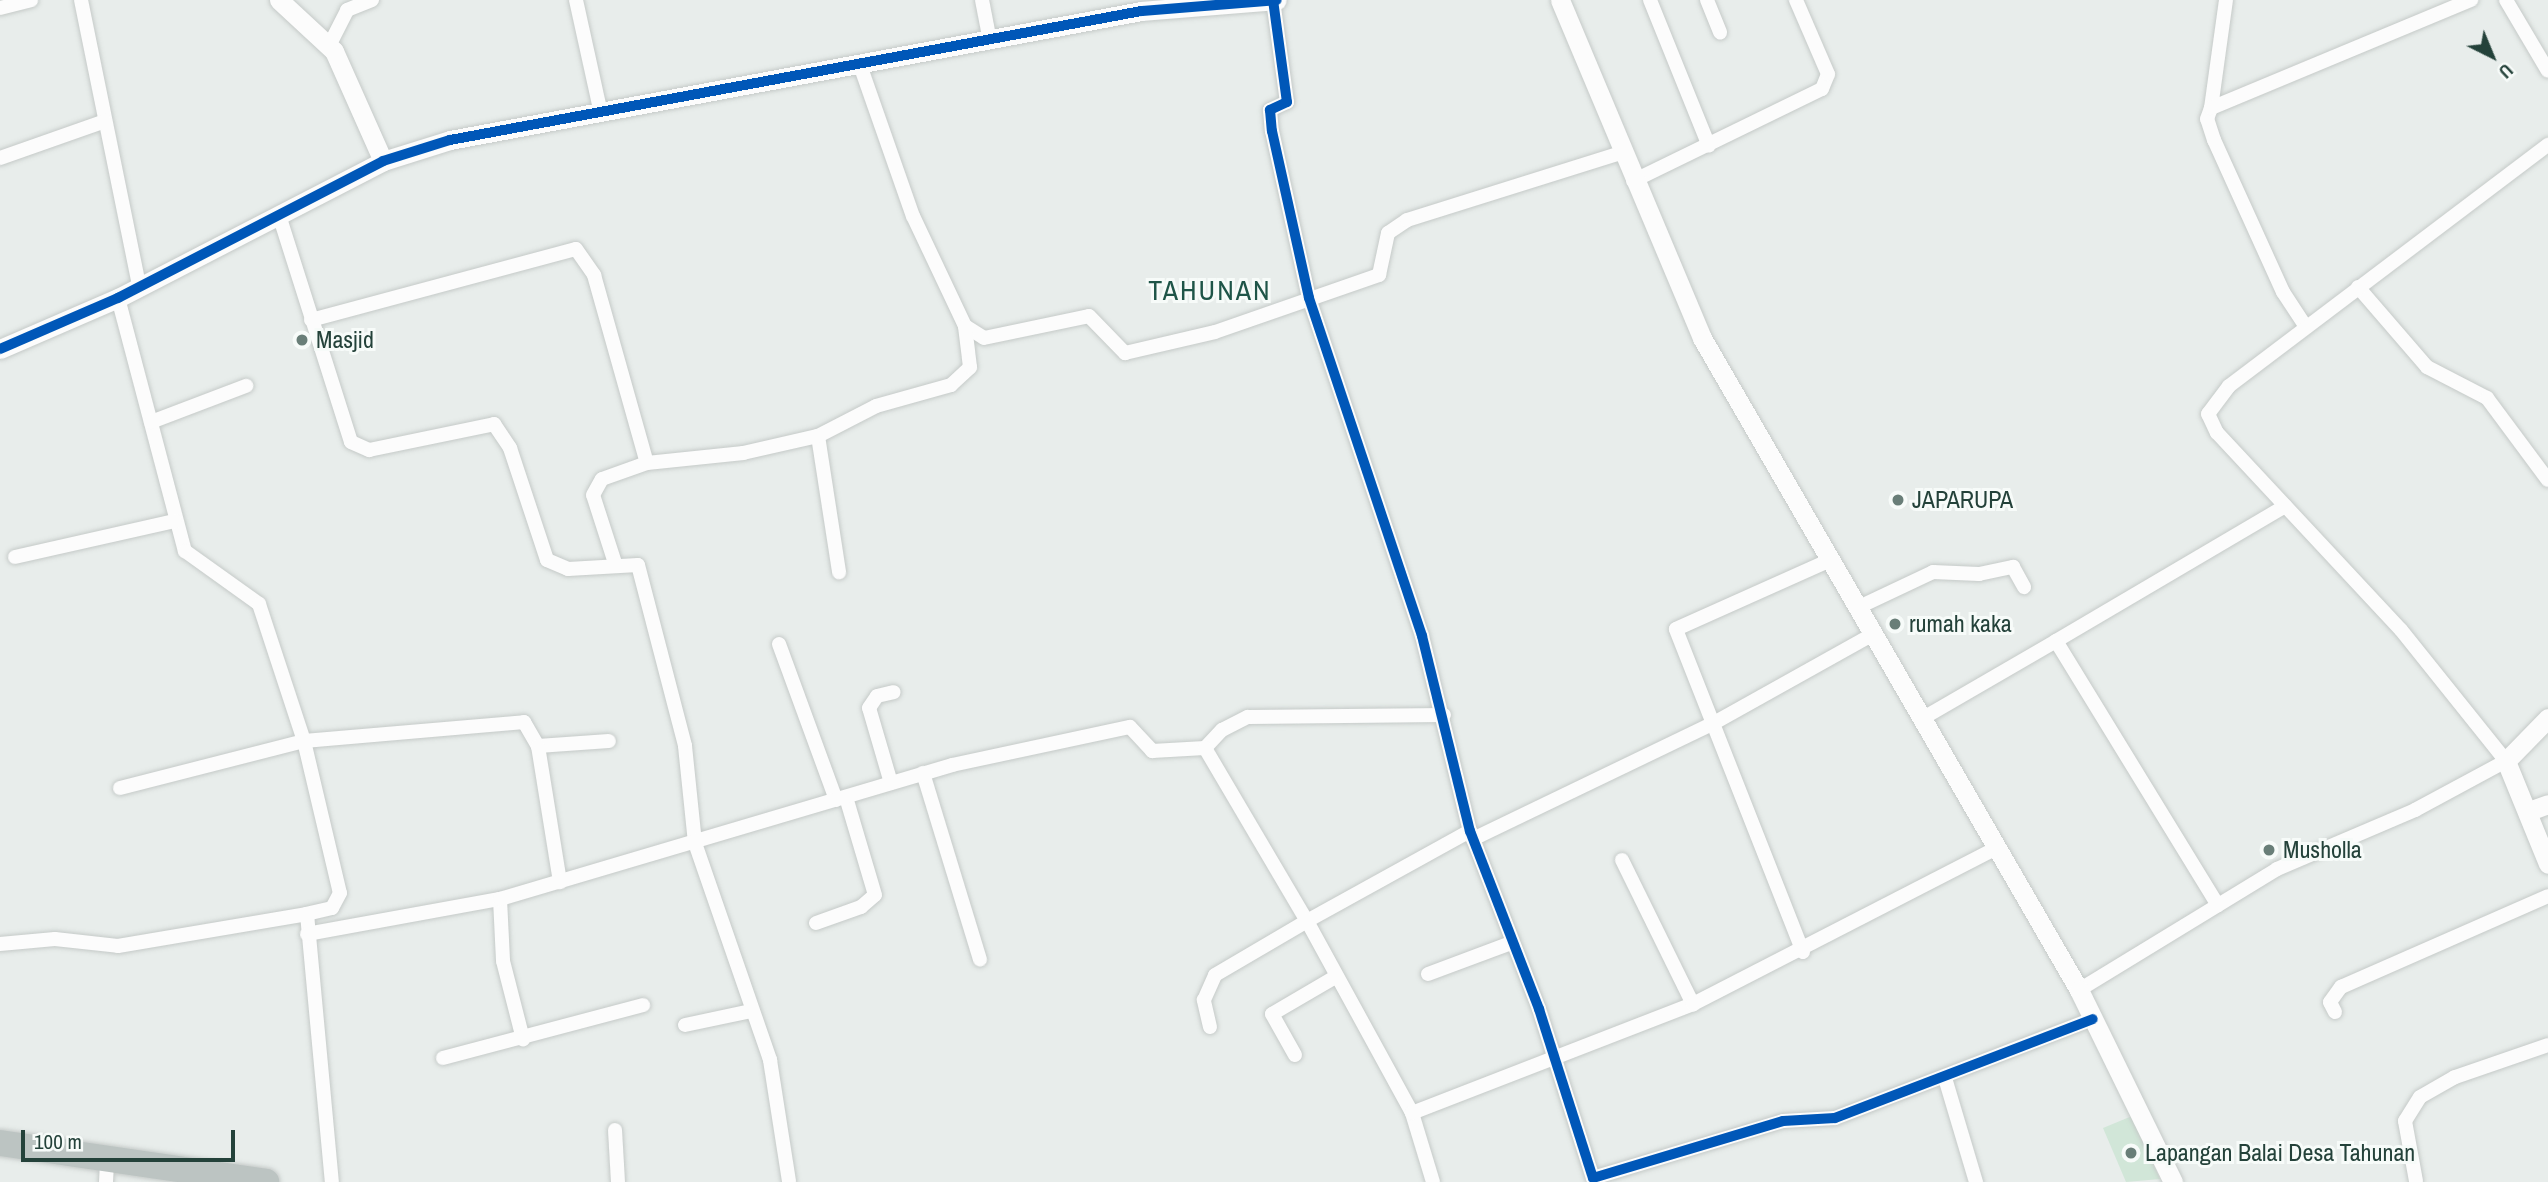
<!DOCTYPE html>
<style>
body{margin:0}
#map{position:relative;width:2548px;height:1182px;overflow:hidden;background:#e8edeb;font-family:"Archivo Narrow",sans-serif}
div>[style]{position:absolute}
.green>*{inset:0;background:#d1e6d8}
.roads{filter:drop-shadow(0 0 2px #c5cac8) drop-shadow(0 0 2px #c5cac8)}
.street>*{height:14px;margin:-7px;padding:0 7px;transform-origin:7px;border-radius:7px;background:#fcfcfc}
.secondary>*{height:19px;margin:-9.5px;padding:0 9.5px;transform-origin:9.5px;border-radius:9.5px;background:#fcfcfc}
.highway>*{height:26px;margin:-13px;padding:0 13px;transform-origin:13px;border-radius:13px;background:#bcc4c2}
.cycleway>*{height:10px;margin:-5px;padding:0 5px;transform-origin:5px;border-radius:5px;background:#0057b8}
.dots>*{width:19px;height:19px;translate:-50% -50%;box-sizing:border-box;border:4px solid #f7fbf9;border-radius:50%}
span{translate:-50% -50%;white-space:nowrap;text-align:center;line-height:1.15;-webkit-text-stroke:6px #f7fbf9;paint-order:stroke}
.poi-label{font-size:24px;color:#24423a}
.left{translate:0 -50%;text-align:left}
.quarter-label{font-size:28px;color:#1f5548;letter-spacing:2px}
.north{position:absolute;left:2457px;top:21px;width:70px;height:70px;-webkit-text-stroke:5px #f7fbf9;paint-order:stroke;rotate:137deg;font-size:19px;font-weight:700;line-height:28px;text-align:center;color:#24423a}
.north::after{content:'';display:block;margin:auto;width:24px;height:32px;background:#24423a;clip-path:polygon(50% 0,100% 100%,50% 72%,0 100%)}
.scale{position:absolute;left:21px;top:1130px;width:214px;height:32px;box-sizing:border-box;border:4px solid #24423a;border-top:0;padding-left:9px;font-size:21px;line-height:24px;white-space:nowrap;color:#24423a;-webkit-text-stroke:5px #f7fbf9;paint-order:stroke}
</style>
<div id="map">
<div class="green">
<i style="clip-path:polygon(2132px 1116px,2160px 1179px,2126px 1182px,2103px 1128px)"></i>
</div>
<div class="roads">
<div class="street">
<i style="left:81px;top:0;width:292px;rotate:78.5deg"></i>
<i style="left:576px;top:0;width:117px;rotate:77.6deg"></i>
<i style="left:982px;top:0;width:42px;rotate:79deg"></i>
<i style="left:1273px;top:0;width:103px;rotate:82.2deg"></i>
<i style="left:1287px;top:102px;width:19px;rotate:155deg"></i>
<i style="left:1270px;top:110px;width:21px;rotate:85deg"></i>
<i style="left:1272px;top:131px;width:171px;rotate:77.5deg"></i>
<i style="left:1309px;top:298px;width:356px;rotate:71.5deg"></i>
<i style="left:1422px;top:636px;width:201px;rotate:76.2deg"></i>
<i style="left:1470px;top:831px;width:191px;rotate:68.8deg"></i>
<i style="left:1539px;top:1009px;width:177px;rotate:72.3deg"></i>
<i style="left:1593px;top:1178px;width:198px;rotate:-16.7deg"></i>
<i style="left:1783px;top:1121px;width:52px;rotate:-3.3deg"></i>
<i style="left:1835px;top:1118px;width:276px;rotate:-21deg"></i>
<i style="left:1650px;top:0;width:157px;rotate:68deg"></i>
<i style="left:1707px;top:0;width:35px;rotate:68deg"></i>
<i style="left:2506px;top:0;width:82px;rotate:59.4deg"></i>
<i style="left:0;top:8px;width:32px;rotate:-14deg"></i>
<i style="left:330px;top:44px;width:38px;rotate:-63deg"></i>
<i style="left:347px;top:10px;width:27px;rotate:-22deg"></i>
<i style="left:860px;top:65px;width:160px;rotate:70.7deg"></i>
<i style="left:913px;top:216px;width:122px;rotate:64.7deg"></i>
<i style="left:965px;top:326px;width:22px;rotate:32deg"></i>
<i style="left:984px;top:338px;width:107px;rotate:-11.8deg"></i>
<i style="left:1089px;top:316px;width:52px;rotate:45.8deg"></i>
<i style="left:1125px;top:353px;width:92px;rotate:-13.1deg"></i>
<i style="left:1215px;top:332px;width:174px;rotate:-19.2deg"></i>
<i style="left:1379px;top:275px;width:43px;rotate:-77.9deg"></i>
<i style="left:1388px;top:233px;width:23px;rotate:-34deg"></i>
<i style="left:1407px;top:220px;width:224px;rotate:-17.4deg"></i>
<i style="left:2211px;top:108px;width:109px;rotate:-82.1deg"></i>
<i style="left:0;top:158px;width:111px;rotate:-19.4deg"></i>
<i style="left:1633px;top:181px;width:210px;rotate:-26deg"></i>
<i style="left:1822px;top:89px;width:16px;rotate:-68deg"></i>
<i style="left:1828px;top:74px;width:81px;rotate:-113.4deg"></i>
<i style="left:279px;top:215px;width:238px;rotate:72.4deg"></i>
<i style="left:351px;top:442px;width:20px;rotate:24deg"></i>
<i style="left:369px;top:450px;width:128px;rotate:-11.7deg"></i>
<i style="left:494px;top:424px;width:29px;rotate:56deg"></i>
<i style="left:510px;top:448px;width:118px;rotate:71.7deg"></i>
<i style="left:547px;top:560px;width:23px;rotate:23deg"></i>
<i style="left:568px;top:569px;width:70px;rotate:-3.3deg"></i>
<i style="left:638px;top:565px;width:187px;rotate:75.4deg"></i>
<i style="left:685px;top:746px;width:98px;rotate:84.1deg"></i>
<i style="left:695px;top:843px;width:230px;rotate:70.9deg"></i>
<i style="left:770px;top:1060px;width:123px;rotate:81.1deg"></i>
<i style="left:2358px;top:287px;width:106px;rotate:49.2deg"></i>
<i style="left:2427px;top:367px;width:68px;rotate:27.3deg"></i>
<i style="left:2487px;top:398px;width:102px;rotate:53.4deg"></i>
<i style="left:118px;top:298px;width:262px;rotate:75.2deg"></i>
<i style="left:185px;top:551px;width:91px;rotate:35.6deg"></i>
<i style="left:259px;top:604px;width:144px;rotate:71.8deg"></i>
<i style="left:304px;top:741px;width:156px;rotate:76.7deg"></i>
<i style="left:340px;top:893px;width:17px;rotate:118deg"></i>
<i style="left:332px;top:908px;width:26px;rotate:167deg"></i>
<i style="left:307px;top:914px;width:269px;rotate:84.7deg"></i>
<i style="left:311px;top:320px;width:274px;rotate:-15deg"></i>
<i style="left:576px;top:249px;width:32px;rotate:55deg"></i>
<i style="left:594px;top:275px;width:195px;rotate:74.3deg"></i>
<i style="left:2306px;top:327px;width:42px;rotate:-123.3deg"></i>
<i style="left:2283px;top:292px;width:167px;rotate:-114.4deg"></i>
<i style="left:2214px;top:140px;width:22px;rotate:-108deg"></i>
<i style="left:2207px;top:119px;width:12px;rotate:-70deg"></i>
<i style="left:2211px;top:108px;width:282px;rotate:-22.6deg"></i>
<i style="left:151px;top:422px;width:102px;rotate:-20.8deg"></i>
<i style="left:818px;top:436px;width:138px;rotate:81.2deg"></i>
<i style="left:15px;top:557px;width:164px;rotate:-12.7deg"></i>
<i style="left:615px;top:563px;width:71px;rotate:-107.9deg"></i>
<i style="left:593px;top:495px;width:18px;rotate:-61deg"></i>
<i style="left:602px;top:479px;width:48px;rotate:-19.6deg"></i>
<i style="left:647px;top:463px;width:97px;rotate:-5.9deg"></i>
<i style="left:743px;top:453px;width:77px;rotate:-12.8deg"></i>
<i style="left:818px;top:436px;width:65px;rotate:-27.3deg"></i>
<i style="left:876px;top:406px;width:78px;rotate:-15.6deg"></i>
<i style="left:951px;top:385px;width:26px;rotate:-43deg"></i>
<i style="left:970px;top:367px;width:41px;rotate:-97deg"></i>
<i style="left:1859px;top:607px;width:82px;rotate:-25.3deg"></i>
<i style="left:1933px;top:572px;width:46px;rotate:2.5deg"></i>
<i style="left:1979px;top:574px;width:35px;rotate:-12deg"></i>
<i style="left:2013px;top:567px;width:23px;rotate:61deg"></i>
<i style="left:2056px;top:641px;width:266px;rotate:-30.5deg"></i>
<i style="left:779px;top:644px;width:166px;rotate:69.9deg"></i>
<i style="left:1925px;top:717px;width:151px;rotate:-30.1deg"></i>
<i style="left:2056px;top:641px;width:310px;rotate:58.5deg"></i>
<i style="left:538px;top:746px;width:71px;rotate:-4deg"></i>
<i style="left:1205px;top:748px;width:25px;rotate:-47deg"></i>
<i style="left:1222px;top:730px;width:29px;rotate:-27deg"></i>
<i style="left:1248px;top:717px;width:196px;rotate:-0.6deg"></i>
<i style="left:923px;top:773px;width:195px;rotate:73deg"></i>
<i style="left:891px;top:783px;width:78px;rotate:-106.3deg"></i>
<i style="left:869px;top:708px;width:14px;rotate:-56deg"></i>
<i style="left:877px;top:696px;width:17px;rotate:-13deg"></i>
<i style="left:120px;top:788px;width:190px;rotate:-14.3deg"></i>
<i style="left:304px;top:741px;width:221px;rotate:-4.9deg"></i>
<i style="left:524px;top:722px;width:28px;rotate:60deg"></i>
<i style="left:538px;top:746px;width:138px;rotate:80.8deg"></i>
<i style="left:1473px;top:839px;width:267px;rotate:-25.7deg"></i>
<i style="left:1714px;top:723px;width:184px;rotate:-29.2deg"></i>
<i style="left:1622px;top:860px;width:161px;rotate:63.8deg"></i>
<i style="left:500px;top:899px;width:62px;rotate:87.2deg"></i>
<i style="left:503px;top:961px;width:81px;rotate:75.6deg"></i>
<i style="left:816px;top:923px;width:48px;rotate:-19.6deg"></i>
<i style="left:861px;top:907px;width:18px;rotate:-41deg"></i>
<i style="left:875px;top:895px;width:102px;rotate:-106.5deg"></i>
<i style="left:307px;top:934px;width:196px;rotate:-10.3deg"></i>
<i style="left:500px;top:899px;width:471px;rotate:-16.5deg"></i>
<i style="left:952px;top:765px;width:182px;rotate:-12.1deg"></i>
<i style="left:1130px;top:727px;width:33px;rotate:47deg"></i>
<i style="left:1152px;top:751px;width:53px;rotate:-3.2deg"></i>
<i style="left:1205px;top:748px;width:201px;rotate:59.5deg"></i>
<i style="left:1307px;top:921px;width:186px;rotate:-28.9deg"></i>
<i style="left:0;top:944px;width:55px;rotate:-5.2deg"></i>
<i style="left:55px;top:939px;width:63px;rotate:6.3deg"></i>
<i style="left:118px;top:946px;width:192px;rotate:-9.6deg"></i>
<i style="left:1803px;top:952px;width:347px;rotate:-111.5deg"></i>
<i style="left:1676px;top:629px;width:169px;rotate:-24.1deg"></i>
<i style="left:1428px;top:974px;width:89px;rotate:-20.5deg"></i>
<i style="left:2079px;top:990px;width:232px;rotate:-31.4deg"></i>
<i style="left:2277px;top:869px;width:150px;rotate:-23.1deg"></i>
<i style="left:2415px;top:810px;width:103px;rotate:-28.3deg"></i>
<i style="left:2506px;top:761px;width:168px;rotate:-128.7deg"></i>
<i style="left:2401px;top:630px;width:270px;rotate:-133deg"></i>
<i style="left:2217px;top:433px;width:21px;rotate:-115deg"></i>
<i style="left:2208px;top:414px;width:35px;rotate:-53deg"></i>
<i style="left:2229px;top:386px;width:400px;rotate:-37.1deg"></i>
<i style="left:2335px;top:1012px;width:11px;rotate:-117deg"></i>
<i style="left:2330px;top:1002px;width:19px;rotate:-54deg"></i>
<i style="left:2341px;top:987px;width:226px;rotate:-23.7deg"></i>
<i style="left:685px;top:1025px;width:67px;rotate:-12deg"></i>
<i style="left:1210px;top:1027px;width:28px;rotate:-103deg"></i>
<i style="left:1204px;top:1000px;width:27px;rotate:-66deg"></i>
<i style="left:1215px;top:975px;width:107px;rotate:-30.4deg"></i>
<i style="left:1307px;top:921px;width:219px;rotate:61.3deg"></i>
<i style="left:1412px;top:1113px;width:72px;rotate:73.1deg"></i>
<i style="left:1295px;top:1055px;width:47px;rotate:-119.3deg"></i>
<i style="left:1272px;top:1014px;width:75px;rotate:-30.3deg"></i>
<i style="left:443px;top:1058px;width:207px;rotate:-14.8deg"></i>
<i style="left:1945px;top:1078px;width:109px;rotate:73.4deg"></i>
<i style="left:1412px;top:1113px;width:301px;rotate:-21.2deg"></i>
<i style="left:1693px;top:1004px;width:343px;rotate:-27.2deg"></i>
<i style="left:615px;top:1130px;width:52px;rotate:86.7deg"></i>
<i style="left:2416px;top:1181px;width:61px;rotate:-100.4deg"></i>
<i style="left:2405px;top:1121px;width:28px;rotate:-58deg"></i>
<i style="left:2420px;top:1097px;width:40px;rotate:-29.7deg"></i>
<i style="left:2455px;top:1077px;width:98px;rotate:-19deg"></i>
<i style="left:106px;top:1182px;width:22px;rotate:-87deg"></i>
</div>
<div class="secondary">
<i style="left:279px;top:0;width:75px;rotate:42.8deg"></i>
<i style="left:334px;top:51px;width:120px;rotate:66deg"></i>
<i style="left:1560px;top:0;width:367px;rotate:67.2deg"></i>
<i style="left:1702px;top:338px;width:753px;rotate:59.96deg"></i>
<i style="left:2079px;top:990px;width:214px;rotate:63.9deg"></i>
<i style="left:0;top:349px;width:129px;rotate:-23.4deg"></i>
<i style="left:118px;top:298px;width:298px;rotate:-27.3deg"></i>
<i style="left:383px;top:161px;width:70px;rotate:-17.4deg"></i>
<i style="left:450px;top:140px;width:703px;rotate:-10.57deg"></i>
<i style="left:1141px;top:11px;width:136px;rotate:-4.6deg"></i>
<i style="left:2548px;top:718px;width:60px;rotate:134.3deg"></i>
<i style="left:2506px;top:761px;width:111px;rotate:67.8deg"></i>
<i style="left:2529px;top:811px;width:20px;rotate:-20deg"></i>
</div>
<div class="highway">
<i style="left:0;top:1143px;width:269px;rotate:8.3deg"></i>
</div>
</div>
<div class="cycleway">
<i style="left:1273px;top:0;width:103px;rotate:82.2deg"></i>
<i style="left:1287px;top:102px;width:19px;rotate:155deg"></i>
<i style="left:1270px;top:110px;width:21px;rotate:85deg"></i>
<i style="left:1272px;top:131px;width:171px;rotate:77.5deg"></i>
<i style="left:1309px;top:298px;width:356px;rotate:71.5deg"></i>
<i style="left:1422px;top:636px;width:201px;rotate:76.2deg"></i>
<i style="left:1470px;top:831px;width:191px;rotate:68.8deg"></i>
<i style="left:1539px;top:1009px;width:177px;rotate:72.3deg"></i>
<i style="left:1593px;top:1178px;width:198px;rotate:-16.7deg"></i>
<i style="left:1783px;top:1121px;width:52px;rotate:-3.3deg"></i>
<i style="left:1835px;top:1118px;width:276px;rotate:-21deg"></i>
<i style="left:0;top:349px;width:129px;rotate:-23.4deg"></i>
<i style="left:118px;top:298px;width:298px;rotate:-27.3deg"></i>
<i style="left:383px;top:161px;width:70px;rotate:-17.4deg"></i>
<i style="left:450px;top:140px;width:703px;rotate:-10.57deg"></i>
<i style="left:1141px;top:11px;width:136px;rotate:-4.6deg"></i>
</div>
<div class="dots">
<i style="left:302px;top:340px;background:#697e78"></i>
<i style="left:1898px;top:500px;background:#697e78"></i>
<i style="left:1895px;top:624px;background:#697e78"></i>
<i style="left:2269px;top:850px;background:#697e78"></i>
<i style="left:2131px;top:1153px;background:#697e78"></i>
</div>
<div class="poi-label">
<span class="left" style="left:316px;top:340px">Masjid</span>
<span class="left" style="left:1912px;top:500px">JAPARUPA</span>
<span class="left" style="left:1909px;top:624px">rumah kaka</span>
<span class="left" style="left:2283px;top:850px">Musholla</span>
<span class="left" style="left:2145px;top:1153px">Lapangan Balai Desa Tahunan</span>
</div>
<div class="quarter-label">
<span style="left:1210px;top:290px">TAHUNAN</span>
</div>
<div class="north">U</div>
<div class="scale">100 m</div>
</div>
